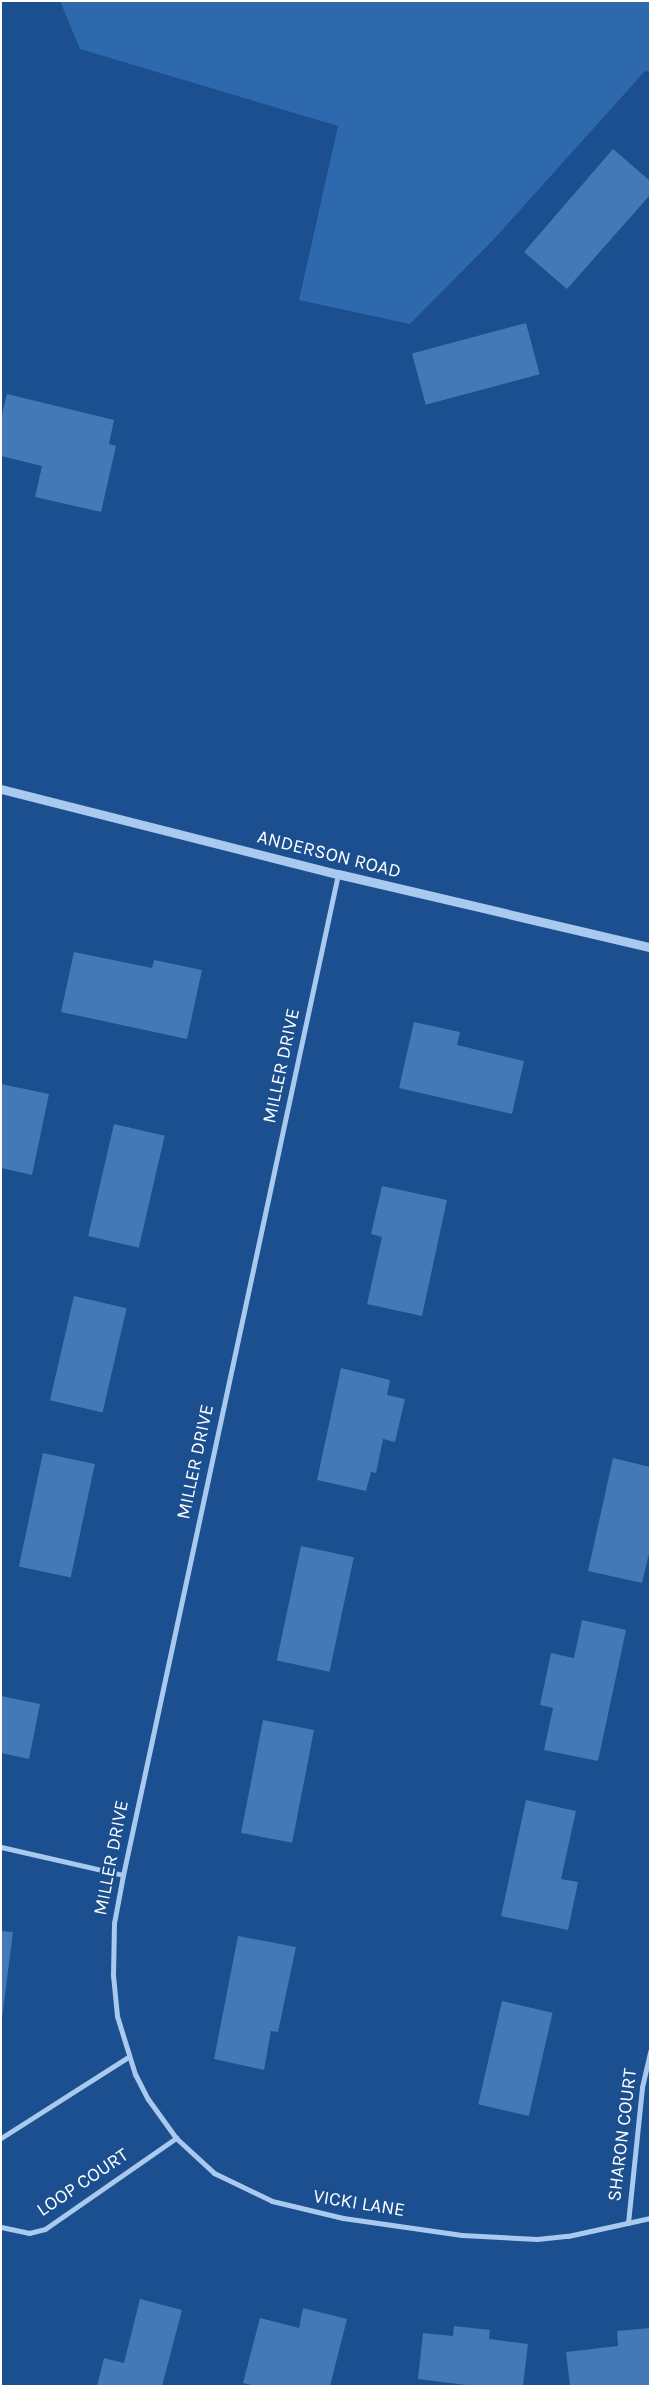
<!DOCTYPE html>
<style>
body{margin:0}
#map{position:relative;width:651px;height:2387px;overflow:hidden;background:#1b4f8f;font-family:Karla,sans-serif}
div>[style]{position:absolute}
.green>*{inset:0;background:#2e69ad}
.building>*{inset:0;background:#4478b7;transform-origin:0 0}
.minor>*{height:5px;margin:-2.5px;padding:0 2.5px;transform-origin:2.5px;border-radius:2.5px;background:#a9c9ee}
.tertiary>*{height:9px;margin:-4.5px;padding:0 4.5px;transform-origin:4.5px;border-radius:4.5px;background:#a9c9ee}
span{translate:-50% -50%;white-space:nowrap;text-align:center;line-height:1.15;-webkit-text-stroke:5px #1b4f8f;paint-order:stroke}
.street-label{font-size:19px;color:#fff}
.frame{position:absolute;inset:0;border:2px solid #fff;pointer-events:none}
</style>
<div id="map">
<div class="green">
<i style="clip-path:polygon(60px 1px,650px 1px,650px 72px,645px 71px,495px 238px,410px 324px,299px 300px,338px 126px,80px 49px)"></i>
</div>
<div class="building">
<i style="clip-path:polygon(613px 149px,650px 181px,650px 195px,567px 289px,524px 252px)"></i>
<i style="left:526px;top:323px;width:53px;height:118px;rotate:75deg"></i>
<i style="clip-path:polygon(7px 394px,114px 420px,109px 444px,116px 446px,101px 512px,35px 497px,42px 466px,1px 456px,1px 418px)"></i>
<i style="clip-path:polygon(74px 952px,152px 968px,154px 960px,202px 970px,187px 1039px,61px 1012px)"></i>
<i style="clip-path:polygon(414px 1022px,460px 1032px,457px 1045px,524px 1061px,512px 1114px,399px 1088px)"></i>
<i style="clip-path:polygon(1px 1084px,49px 1094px,32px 1175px,1px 1168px)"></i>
<i style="left:114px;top:1124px;width:52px;height:115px;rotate:13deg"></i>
<i style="clip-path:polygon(382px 1186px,447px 1200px,422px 1316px,367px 1304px,382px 1237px,371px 1234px)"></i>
<i style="left:74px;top:1296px;width:54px;height:107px;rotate:13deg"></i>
<i style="clip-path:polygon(341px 1368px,390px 1380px,387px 1395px,405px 1399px,395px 1442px,383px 1439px,376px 1473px,371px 1472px,366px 1491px,317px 1480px)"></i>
<i style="left:43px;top:1453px;width:53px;height:116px;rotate:12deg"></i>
<i style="clip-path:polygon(613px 1458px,650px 1467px,650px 1549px,642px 1583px,588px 1571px)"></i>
<i style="left:301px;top:1546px;width:54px;height:117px;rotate:12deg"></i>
<i style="clip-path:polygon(582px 1620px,626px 1630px,598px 1761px,544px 1750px,553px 1708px,540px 1705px,551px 1653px,574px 1658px)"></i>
<i style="clip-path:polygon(1px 1696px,40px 1704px,29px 1759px,1px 1753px)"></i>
<i style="left:263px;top:1720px;width:52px;height:115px;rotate:11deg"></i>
<i style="clip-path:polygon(526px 1800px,576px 1811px,561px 1879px,578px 1882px,568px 1930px,501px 1916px)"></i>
<i style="clip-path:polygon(1px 1931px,13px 1932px,2px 2018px,1px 2018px)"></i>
<i style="clip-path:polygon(238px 1936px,296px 1947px,278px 2032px,271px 2031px,264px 2070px,214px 2059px)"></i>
<i style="left:502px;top:2001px;width:52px;height:106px;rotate:13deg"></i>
<i style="clip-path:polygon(140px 2299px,182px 2310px,162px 2386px,97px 2386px,104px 2358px,124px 2363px)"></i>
<i style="clip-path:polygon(303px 2308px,347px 2319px,330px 2386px,256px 2386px,243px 2383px,260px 2318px,299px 2328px)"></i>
<i style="clip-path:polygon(454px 2326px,490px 2330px,489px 2339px,528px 2344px,523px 2386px,474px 2386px,418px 2379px,423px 2333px,453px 2336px)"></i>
<i style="clip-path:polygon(650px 2328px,650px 2386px,570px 2386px,566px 2352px,618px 2346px,617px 2331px)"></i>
</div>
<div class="minor">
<i style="left:338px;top:874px;width:1024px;rotate:102.12deg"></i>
<i style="left:123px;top:1875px;width:49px;rotate:100.6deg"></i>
<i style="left:114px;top:1923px;width:52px;rotate:91.1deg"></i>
<i style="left:113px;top:1975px;width:41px;rotate:84.4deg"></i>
<i style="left:117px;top:2016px;width:61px;rotate:72.8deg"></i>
<i style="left:135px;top:2074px;width:28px;rotate:63deg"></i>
<i style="left:148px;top:2099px;width:48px;rotate:54.3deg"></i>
<i style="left:176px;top:2138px;width:52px;rotate:42.6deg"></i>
<i style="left:214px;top:2173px;width:64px;rotate:25.8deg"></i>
<i style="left:272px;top:2201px;width:73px;rotate:13.5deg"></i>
<i style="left:343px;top:2218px;width:120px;rotate:8.1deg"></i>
<i style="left:462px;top:2235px;width:75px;rotate:3.1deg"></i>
<i style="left:537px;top:2239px;width:31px;rotate:-6deg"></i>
<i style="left:568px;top:2236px;width:84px;rotate:-12.4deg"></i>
<i style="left:1px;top:1847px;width:125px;rotate:12.9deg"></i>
<i style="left:1px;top:2138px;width:151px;rotate:-32.5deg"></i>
<i style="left:628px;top:2223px;width:137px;rotate:-84.1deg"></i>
<i style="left:642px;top:2087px;width:37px;rotate:-77deg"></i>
<i style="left:1px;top:2227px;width:29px;rotate:12deg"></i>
<i style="left:29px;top:2233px;width:16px;rotate:-14deg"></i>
<i style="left:45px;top:2229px;width:160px;rotate:-34.8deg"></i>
</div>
<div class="tertiary">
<i style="left:1px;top:789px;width:348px;rotate:14.2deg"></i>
<i style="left:338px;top:874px;width:320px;rotate:13.2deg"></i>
</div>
<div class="street-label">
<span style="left:329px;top:855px;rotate:14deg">ANDERSON ROAD</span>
<span style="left:282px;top:1066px;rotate:-78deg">MILLER DRIVE</span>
<span style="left:196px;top:1462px;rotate:-78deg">MILLER DRIVE</span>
<span style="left:112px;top:1858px;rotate:-79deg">MILLER DRIVE</span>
<span style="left:623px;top:2135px;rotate:-83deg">SHARON COURT</span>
<span style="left:83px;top:2183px;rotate:-34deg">LOOP COURT</span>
<span style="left:359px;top:2204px;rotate:9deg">VICKI LANE</span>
</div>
<div class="frame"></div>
</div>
